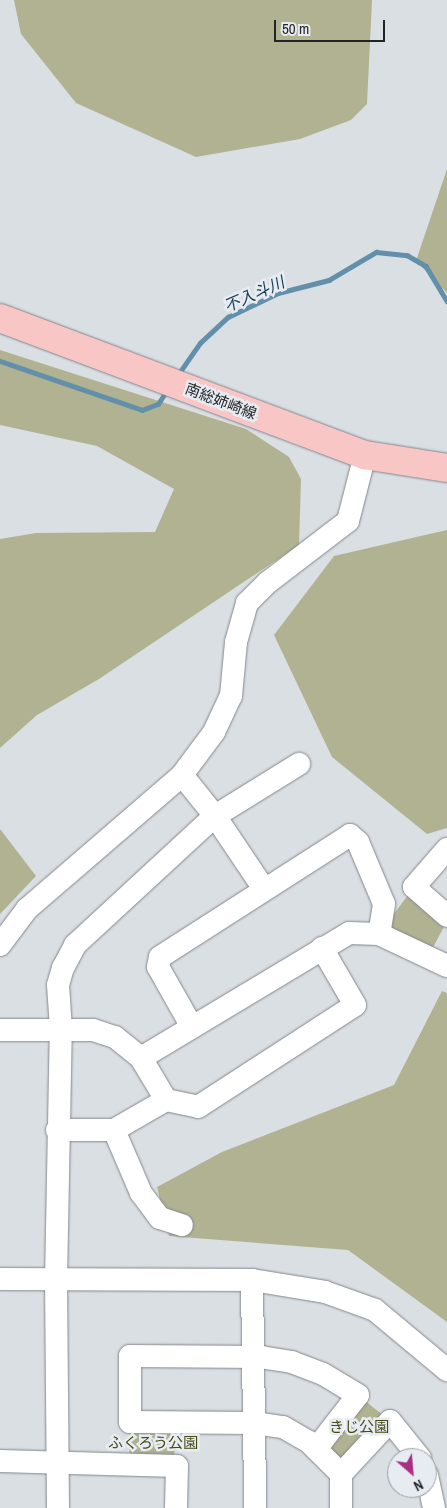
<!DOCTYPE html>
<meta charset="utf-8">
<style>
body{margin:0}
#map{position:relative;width:447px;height:1508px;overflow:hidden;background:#dadfe4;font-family:"Archivo Narrow","Noto Sans JP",sans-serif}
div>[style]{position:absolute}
.green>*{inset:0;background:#b0b292;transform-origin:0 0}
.stream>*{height:4.5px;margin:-2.25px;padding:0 2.25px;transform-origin:2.25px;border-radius:2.25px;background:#628faa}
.roads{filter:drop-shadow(0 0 1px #83878c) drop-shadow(0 0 1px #83878c)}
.minor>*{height:22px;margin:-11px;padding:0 11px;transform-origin:11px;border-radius:11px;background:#fff}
.major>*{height:28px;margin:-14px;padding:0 14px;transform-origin:14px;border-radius:14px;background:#f7c6c5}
span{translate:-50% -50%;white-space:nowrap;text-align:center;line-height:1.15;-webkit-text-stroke:5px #e7ecf2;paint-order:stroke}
.street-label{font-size:15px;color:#222426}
.park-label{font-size:15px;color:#474912}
.water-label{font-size:16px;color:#153b50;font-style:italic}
.north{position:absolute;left:387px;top:1448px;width:50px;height:50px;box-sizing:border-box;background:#e7ecf2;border:1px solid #989ca0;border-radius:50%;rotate:153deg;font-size:14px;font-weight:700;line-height:20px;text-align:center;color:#222426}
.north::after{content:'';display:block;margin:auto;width:18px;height:22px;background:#aa2f83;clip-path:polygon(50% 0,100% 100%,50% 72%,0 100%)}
.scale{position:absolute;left:274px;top:20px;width:111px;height:22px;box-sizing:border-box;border:2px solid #222426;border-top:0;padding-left:6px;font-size:15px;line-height:18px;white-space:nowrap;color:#222426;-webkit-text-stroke:4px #e7ecf2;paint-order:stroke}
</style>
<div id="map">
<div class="green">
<i style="clip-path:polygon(14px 0,372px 0,367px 104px,351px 120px,300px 139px,196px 157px,76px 103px,21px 34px)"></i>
<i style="clip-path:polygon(447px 169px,447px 293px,416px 261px)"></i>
<i style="clip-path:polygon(0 350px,246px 429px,289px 457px,301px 479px,299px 545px,99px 679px,37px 715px,0 748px,0 539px,36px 533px,155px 532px,174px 489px,97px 446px,0 425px)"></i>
<i style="clip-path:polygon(447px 530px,447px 828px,427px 834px,332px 757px,274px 635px,334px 556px)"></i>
<i style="clip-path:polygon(0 829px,36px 876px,0 914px)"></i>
<i style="clip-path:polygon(414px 887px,447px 921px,428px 957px,379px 934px)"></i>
<i style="clip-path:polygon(442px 991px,447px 993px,447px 1322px,348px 1250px,169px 1236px,157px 1187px,222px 1152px,394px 1085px)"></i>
<i style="clip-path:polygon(358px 1395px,390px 1421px,341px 1474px,316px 1449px)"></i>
<i style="left:130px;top:1422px;width:45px;height:42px;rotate:1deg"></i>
</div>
<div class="stream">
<i style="left:0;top:361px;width:150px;rotate:19deg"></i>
<i style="left:142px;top:410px;width:17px;rotate:-21deg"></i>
<i style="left:158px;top:404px;width:17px;rotate:-57deg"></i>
<i style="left:177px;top:376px;width:40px;rotate:-55.1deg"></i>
<i style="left:200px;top:343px;width:38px;rotate:-43deg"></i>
<i style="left:228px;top:317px;width:55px;rotate:-25.6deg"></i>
<i style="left:278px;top:293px;width:53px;rotate:-14.3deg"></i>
<i style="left:329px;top:280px;width:55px;rotate:-30.8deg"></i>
<i style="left:376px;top:252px;width:31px;rotate:6deg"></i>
<i style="left:407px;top:255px;width:22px;rotate:30deg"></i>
<i style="left:426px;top:266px;width:41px;rotate:59deg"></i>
</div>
<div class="roads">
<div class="minor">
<i style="left:182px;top:775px;width:53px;rotate:51.2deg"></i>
<i style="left:215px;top:816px;width:88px;rotate:56.1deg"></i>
<i style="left:447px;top:849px;width:50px;rotate:131deg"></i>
<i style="left:414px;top:887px;width:44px;rotate:41.3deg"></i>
<i style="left:0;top:945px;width:45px;rotate:-53.1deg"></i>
<i style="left:27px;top:909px;width:205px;rotate:-40.8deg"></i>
<i style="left:182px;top:775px;width:54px;rotate:-53.3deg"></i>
<i style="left:214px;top:732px;width:40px;rotate:-65deg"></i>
<i style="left:231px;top:696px;width:54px;rotate:-84.7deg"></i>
<i style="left:236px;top:642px;width:41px;rotate:-74.2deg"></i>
<i style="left:247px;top:603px;width:28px;rotate:-45deg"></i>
<i style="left:267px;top:583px;width:102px;rotate:-37.4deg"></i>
<i style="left:348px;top:521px;width:68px;rotate:-75.6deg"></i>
<i style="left:192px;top:1027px;width:69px;rotate:-119.5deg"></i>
<i style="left:158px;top:967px;width:10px;rotate:-79deg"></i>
<i style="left:160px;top:957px;width:226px;rotate:-32.7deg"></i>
<i style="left:350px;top:835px;width:11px;rotate:41deg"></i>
<i style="left:358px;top:842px;width:67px;rotate:67.2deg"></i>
<i style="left:384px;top:904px;width:30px;rotate:99deg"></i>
<i style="left:0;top:1030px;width:93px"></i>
<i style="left:93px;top:1030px;width:23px;rotate:18deg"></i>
<i style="left:115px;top:1037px;width:33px;rotate:39deg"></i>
<i style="left:141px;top:1058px;width:49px;rotate:59.2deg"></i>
<i style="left:141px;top:1058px;width:243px;rotate:-31deg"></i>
<i style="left:349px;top:933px;width:30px;rotate:2deg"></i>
<i style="left:379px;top:934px;width:75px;rotate:25.2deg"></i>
<i style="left:57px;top:1130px;width:57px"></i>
<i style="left:114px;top:1130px;width:60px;rotate:-30deg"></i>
<i style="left:166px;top:1100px;width:33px;rotate:12deg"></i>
<i style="left:198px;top:1107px;width:187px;rotate:-33deg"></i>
<i style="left:355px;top:1005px;width:66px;rotate:-120.1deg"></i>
<i style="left:114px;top:1130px;width:69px;rotate:66.8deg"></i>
<i style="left:141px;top:1193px;width:31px;rotate:53deg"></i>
<i style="left:160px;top:1218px;width:23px;rotate:18deg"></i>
<i style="left:0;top:1279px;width:252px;rotate:0.2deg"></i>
<i style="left:252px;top:1280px;width:74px;rotate:9.3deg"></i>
<i style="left:325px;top:1292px;width:53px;rotate:19.8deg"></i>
<i style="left:375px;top:1310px;width:94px;rotate:39.8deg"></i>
<i style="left:252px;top:1280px;width:228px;rotate:89.2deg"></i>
<i style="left:316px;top:1449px;width:68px;rotate:-52.1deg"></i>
<i style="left:358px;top:1395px;width:41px;rotate:-149deg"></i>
<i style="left:323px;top:1374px;width:33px;rotate:-159deg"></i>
<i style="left:292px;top:1362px;width:30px;rotate:-171deg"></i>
<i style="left:262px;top:1357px;width:132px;rotate:-179.6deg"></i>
<i style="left:130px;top:1356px;width:66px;rotate:90deg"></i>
<i style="left:130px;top:1422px;width:124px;rotate:0.5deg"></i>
<i style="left:254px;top:1423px;width:29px;rotate:8deg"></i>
<i style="left:283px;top:1427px;width:30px;rotate:30deg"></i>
<i style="left:309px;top:1442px;width:45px;rotate:45deg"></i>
<i style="left:0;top:1461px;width:177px;rotate:1.6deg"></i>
<i style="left:177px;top:1466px;width:42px;rotate:91.4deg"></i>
<i style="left:427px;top:1475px;width:34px;rotate:78deg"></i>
<i style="left:58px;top:1508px;width:227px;rotate:-90.5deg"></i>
<i style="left:56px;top:1281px;width:252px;rotate:-88.9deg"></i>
<i style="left:61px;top:1029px;width:44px;rotate:-93.9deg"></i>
<i style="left:58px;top:985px;width:18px;rotate:-74deg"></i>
<i style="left:63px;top:968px;width:26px;rotate:-62deg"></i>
<i style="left:75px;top:945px;width:190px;rotate:-42.7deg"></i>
<i style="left:215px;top:816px;width:99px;rotate:-31.8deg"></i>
<i style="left:341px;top:1508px;width:34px;rotate:-90deg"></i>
<i style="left:341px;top:1474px;width:72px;rotate:-47.2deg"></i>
<i style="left:390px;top:1421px;width:48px;rotate:51deg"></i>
</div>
<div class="major">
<i style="left:0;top:318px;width:390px;rotate:20.6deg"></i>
<i style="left:365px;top:455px;width:83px;rotate:9deg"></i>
</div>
</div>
<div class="street-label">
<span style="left:221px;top:401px;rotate:21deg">南総姉崎線</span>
</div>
<div class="park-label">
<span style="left:359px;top:1427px">きじ公園</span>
<span style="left:153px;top:1443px">ふくろう公園</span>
</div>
<div class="water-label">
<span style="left:254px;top:294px;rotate:-24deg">不入斗川</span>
</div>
<div class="north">N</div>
<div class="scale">50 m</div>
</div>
